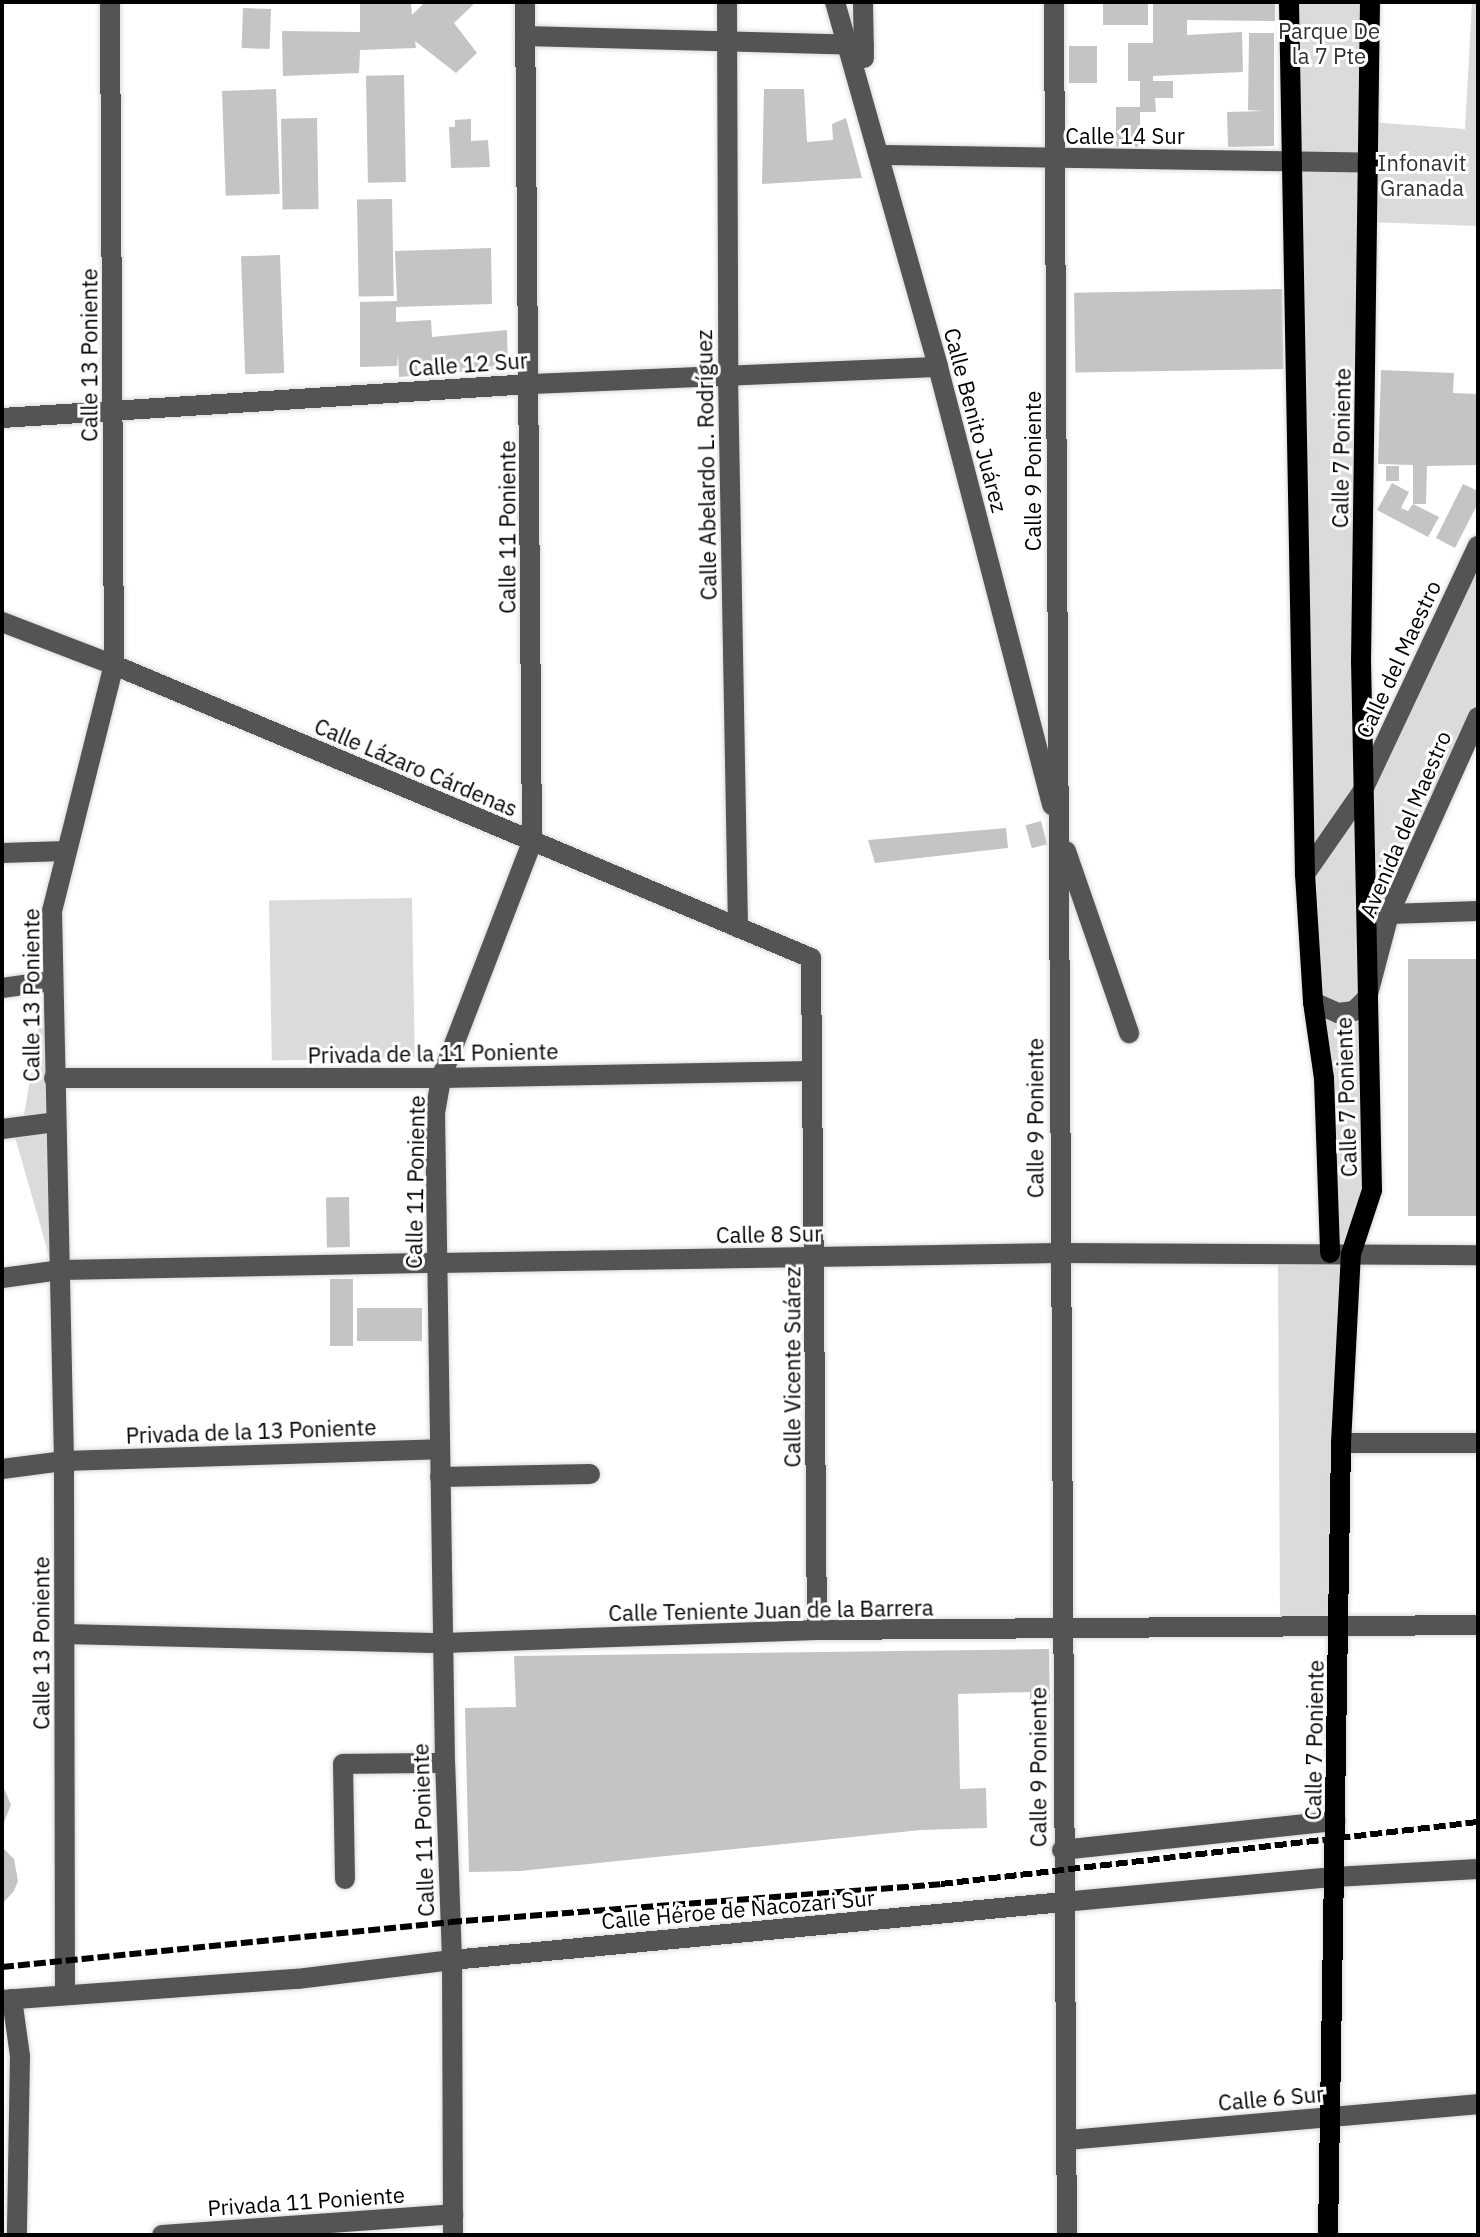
<!DOCTYPE html>
<meta charset="utf-8">
<style>
body{margin:0}
#map{position:relative;width:1480px;height:2237px;overflow:hidden;background:#fff;font-family:"IBM Plex Sans",sans-serif}
div>[style]{position:absolute}
.green>*{inset:0;background:#dbdbdb;transform-origin:0 0}
.building>*{inset:0;background:#c4c4c4;transform-origin:0 0}
.roads{filter:drop-shadow(0 0 2px #dbdbdb) drop-shadow(0 0 2px #dbdbdb)}
.minor>*{height:20px;margin:-10px;padding:0 10px;transform-origin:10px;border-radius:10px;background:#545454}
.major>*{height:20px;margin:-10px;padding:0 10px;transform-origin:10px;border-radius:10px;background:#000}
.rail>*{height:6px;margin-top:-3px;transform-origin:0;background:repeating-linear-gradient(90deg,#000 0 12px,transparent 0 16px)}
span{translate:-50% -50%;white-space:nowrap;text-align:center;line-height:1.15;-webkit-text-stroke:6px #fff;paint-order:stroke}
.park-label{font-size:22px;color:#323232}
.street-label{font-size:22px;color:#000}
.frame{position:absolute;inset:0;border:4px solid #000;pointer-events:none}
</style>
<div id="map">
<div class="green">
<i style="clip-path:polygon(1290px 2px,1370px 2px,1370px 122px,1465px 129px,1472px 2px,1478px 2px,1478px 226px,1368px 222px,1371px 1189px,1356px 1244px,1333px 1248px,1318px 1043px)"></i>
<i style="clip-path:polygon(1478px 552px,1478px 711px,1384px 907px,1366px 904px,1364px 830px,1377px 781px)"></i>
<i style="left:412px;top:898px;width:160px;height:143px;rotate:89deg"></i>
<i style="clip-path:polygon(45px 990px,52px 1266px,15px 1137px,23px 1121px)"></i>
<i style="clip-path:polygon(1343px 1258px,1336px 1616px,1280px 1616px,1278px 1262px)"></i>
</div>
<div class="building">
<i style="clip-path:polygon(360px 2px,411px 2px,412px 15px,425px 2px,476px 2px,454px 23px,477px 53px,456px 73px,415px 41px,416px 48px,360px 50px,359px 73px,283px 76px,282px 31px,360px 32px)"></i>
<i style="left:1103px;top:2px;width:45px;height:23px"></i>
<i style="clip-path:polygon(1153px 2px,1275px 2px,1275px 21px,1187px 20px,1187px 35px,1242px 32px,1243px 72px,1153px 76px,1153px 81px,1173px 81px,1173px 98px,1155px 98px,1156px 112px,1140px 112px,1140px 147px,1116px 147px,1116px 107px,1140px 107px,1140px 81px,1128px 81px,1128px 43px,1153px 43px)"></i>
<i style="left:243px;top:8px;width:28px;height:40px;rotate:2deg"></i>
<i style="clip-path:polygon(1249px 33px,1274px 33px,1274px 146px,1228px 147px,1227px 112px,1263px 111px,1248px 110px)"></i>
<i style="left:1097px;top:46px;width:37px;height:28px;rotate:90deg"></i>
<i style="left:404px;top:75px;width:107px;height:38px;rotate:89deg"></i>
<i style="left:276px;top:89px;width:105px;height:54px;rotate:88deg"></i>
<i style="clip-path:polygon(764px 89px,804px 89px,807px 142px,833px 140px,832px 124px,846px 118px,862px 178px,762px 184px)"></i>
<i style="left:317px;top:118px;width:91px;height:36px;rotate:89deg"></i>
<i style="clip-path:polygon(471px 119px,471px 141px,488px 140px,490px 167px,451px 168px,449px 127px,455px 127px,455px 120px)"></i>
<i style="left:392px;top:199px;width:97px;height:35px;rotate:89deg"></i>
<i style="clip-path:polygon(491px 248px,492px 304px,396px 307px,396px 322px,431px 320px,432px 337px,507px 330px,508px 368px,399px 377px,398px 355px,397px 366px,360px 367px,360px 302px,397px 301px,395px 251px)"></i>
<i style="left:280px;top:255px;width:118px;height:39px;rotate:88deg"></i>
<i style="left:1282px;top:289px;width:80px;height:208px;rotate:89deg"></i>
<i style="clip-path:polygon(1381px 370px,1454px 373px,1453px 393px,1478px 394px,1478px 465px,1427px 466px,1426px 504px,1413px 504px,1439px 517px,1428px 537px,1377px 510px,1392px 483px,1409px 492px,1401px 508px,1408px 511px,1413px 504px,1413px 465px,1378px 464px)"></i>
<i style="left:1386px;top:466px;width:13px;height:15px"></i>
<i style="clip-path:polygon(1463px 484px,1478px 491px,1478px 503px,1455px 548px,1436px 538px)"></i>
<i style="left:1041px;top:821px;width:24px;height:16px;rotate:75deg"></i>
<i style="clip-path:polygon(1006px 828px,1008px 848px,875px 863px,868px 840px)"></i>
<i style="left:1408px;top:959px;width:70px;height:257px"></i>
<i style="left:349px;top:1197px;width:50px;height:23px;rotate:89deg"></i>
<i style="left:330px;top:1279px;width:23px;height:67px"></i>
<i style="left:422px;top:1308px;width:33px;height:65px;rotate:90deg"></i>
<i style="clip-path:polygon(1049px 1649px,1050px 1704px,1030px 1704px,1030px 1692px,958px 1694px,960px 1789px,986px 1788px,987px 1828px,921px 1830px,520px 1871px,469px 1872px,465px 1708px,516px 1707px,514px 1656px)"></i>
<i style="clip-path:polygon(2px 1783px,11px 1805px,2px 1827px)"></i>
<i style="clip-path:polygon(2px 1847px,14px 1859px,18px 1881px,14px 1891px,2px 1904px)"></i>
</div>
<div class="roads">
<div class="minor">
<i style="left:727px;top:2px;width:374px;rotate:89.8deg"></i>
<i style="left:728px;top:376px;width:552px;rotate:88.96deg"></i>
<i style="left:835px;top:2px;width:379px;rotate:74.2deg"></i>
<i style="left:938px;top:367px;width:453px;rotate:75.4deg"></i>
<i style="left:863px;top:2px;width:56px;rotate:89deg"></i>
<i style="left:1054px;top:2px;width:2233px;rotate:89.67deg"></i>
<i style="left:525px;top:36px;width:339px;rotate:1.5deg"></i>
<i style="left:880px;top:155px;width:489px;rotate:0.9deg"></i>
<i style="left:2px;top:418px;width:529px;rotate:-3.68deg"></i>
<i style="left:530px;top:384px;width:408px;rotate:-2.4deg"></i>
<i style="left:2px;top:622px;width:120px;rotate:21deg"></i>
<i style="left:114px;top:665px;width:756px;rotate:22.8deg"></i>
<i style="left:811px;top:958px;width:672px;rotate:89.49deg"></i>
<i style="left:1066px;top:851px;width:193px;rotate:70.9deg"></i>
<i style="left:2px;top:853px;width:64px;rotate:-1.8deg"></i>
<i style="left:1305px;top:874px;width:100px;rotate:-55.2deg"></i>
<i style="left:1362px;top:792px;width:272px;rotate:-64.8deg"></i>
<i style="left:1389px;top:914px;width:89px;rotate:-1.9deg"></i>
<i style="left:2px;top:988px;width:49px;rotate:-8.1deg"></i>
<i style="left:1313px;top:1002px;width:27px;rotate:24deg"></i>
<i style="left:1338px;top:1013px;width:16px;rotate:-7deg"></i>
<i style="left:1354px;top:1011px;width:18px;rotate:-45deg"></i>
<i style="left:1367px;top:998px;width:87px;rotate:-75.3deg"></i>
<i style="left:1389px;top:914px;width:216px;rotate:-65.7deg"></i>
<i style="left:54px;top:1078px;width:387px"></i>
<i style="left:441px;top:1078px;width:371px;rotate:-1.1deg"></i>
<i style="left:2px;top:1129px;width:54px;rotate:-7.4deg"></i>
<i style="left:2px;top:1278px;width:60px;rotate:-7.7deg"></i>
<i style="left:61px;top:1270px;width:376px;rotate:-1.1deg"></i>
<i style="left:437px;top:1263px;width:622px;rotate:-0.92deg"></i>
<i style="left:1059px;top:1253px;width:419px;rotate:0.3deg"></i>
<i style="left:1341px;top:1443px;width:137px"></i>
<i style="left:2px;top:1469px;width:63px;rotate:-7.4deg"></i>
<i style="left:64px;top:1461px;width:375px;rotate:-1.8deg"></i>
<i style="left:440px;top:1477px;width:150px;rotate:-1.1deg"></i>
<i style="left:65px;top:1634px;width:378px;rotate:1.4deg"></i>
<i style="left:443px;top:1643px;width:374px;rotate:-2deg"></i>
<i style="left:817px;top:1630px;width:661px;rotate:-0.43deg"></i>
<i style="left:1062px;top:1850px;width:275px;rotate:-6.1deg"></i>
<i style="left:345px;top:1879px;width:115px;rotate:-91deg"></i>
<i style="left:343px;top:1764px;width:102px;rotate:-0.6deg"></i>
<i style="left:65px;top:1995px;width:534px;rotate:-90.11deg"></i>
<i style="left:64px;top:1461px;width:550px;rotate:-91.25deg"></i>
<i style="left:52px;top:911px;width:254px;rotate:-75.9deg"></i>
<i style="left:114px;top:665px;width:663px;rotate:-90.35deg"></i>
<i style="left:12px;top:1999px;width:58px;rotate:82deg"></i>
<i style="left:20px;top:2056px;width:179px;rotate:91deg"></i>
<i style="left:2px;top:2000px;width:296px;rotate:-4.1deg"></i>
<i style="left:297px;top:1979px;width:156px;rotate:-7deg"></i>
<i style="left:452px;top:1960px;width:614px;rotate:-5.42deg"></i>
<i style="left:1063px;top:1902px;width:272px;rotate:-5.3deg"></i>
<i style="left:1334px;top:1877px;width:144px;rotate:-3.2deg"></i>
<i style="left:1068px;top:2140px;width:412px;rotate:-5deg"></i>
<i style="left:162px;top:2235px;width:292px;rotate:-4.1deg"></i>
<i style="left:453px;top:2235px;width:275px;rotate:-90.2deg"></i>
<i style="left:452px;top:1960px;width:197px;rotate:-92deg"></i>
<i style="left:445px;top:1763px;width:650px;rotate:-90.88deg"></i>
<i style="left:435px;top:1113px;width:36px;rotate:-80deg"></i>
<i style="left:441px;top:1078px;width:253px;rotate:-68.9deg"></i>
<i style="left:532px;top:842px;width:840px;rotate:-90.48deg"></i>
</div>
<div class="major">
<i style="left:1289px;top:2px;width:872px;rotate:88.95deg"></i>
<i style="left:1305px;top:874px;width:128px;rotate:86.4deg"></i>
<i style="left:1313px;top:1002px;width:77px;rotate:81.8deg"></i>
<i style="left:1324px;top:1078px;width:175px;rotate:88deg"></i>
<i style="left:1328px;top:2235px;width:792px;rotate:-89.06deg"></i>
<i style="left:1341px;top:1443px;width:189px;rotate:-87deg"></i>
<i style="left:1351px;top:1254px;width:67px;rotate:-71.8deg"></i>
<i style="left:1372px;top:1190px;width:528px;rotate:-91.19deg"></i>
<i style="left:1361px;top:662px;width:660px;rotate:-89.22deg"></i>
</div>
</div>
<div class="rail">
<i style="left:2px;top:1967px;width:450px;rotate:-5.7deg"></i>
<i style="left:450px;top:1922px;width:492px;rotate:-4.4deg"></i>
<i style="left:941px;top:1884px;width:541px;rotate:-6.59deg"></i>
</div>
<div class="park-label">
<span style="left:1329px;top:43px">Parque De<br>la 7 Pte</span>
<span style="left:1422px;top:175px">Infonavit<br>Granada</span>
</div>
<div class="street-label">
<span style="left:1125px;top:136px">Calle 14 Sur</span>
<span style="left:89px;top:355px;rotate:-90deg">Calle 13 Poniente</span>
<span style="left:468px;top:364px;rotate:-4deg">Calle 12 Sur</span>
<span style="left:976px;top:420px;rotate:75deg">Calle Benito Juárez</span>
<span style="left:1341px;top:448px;rotate:-89deg">Calle 7 Poniente</span>
<span style="left:706px;top:465px;rotate:-91deg">Calle Abelardo L. Rodríguez</span>
<span style="left:1033px;top:471px;rotate:-90deg">Calle 9 Poniente</span>
<span style="left:507px;top:527px;rotate:-90deg">Calle 11 Poniente</span>
<span style="left:1398px;top:659px;rotate:-65deg">Calle del Maestro</span>
<span style="left:416px;top:767px;rotate:23deg">Calle Lázaro Cárdenas</span>
<span style="left:1405px;top:824px;rotate:-67deg">Avenida del Maestro</span>
<span style="left:31px;top:995px;rotate:-90deg">Calle 13 Poniente</span>
<span style="left:433px;top:1053px;rotate:-1deg">Privada de la 11 Poniente</span>
<span style="left:1346px;top:1097px;rotate:-92deg">Calle 7 Poniente</span>
<span style="left:1035px;top:1118px;rotate:-90deg">Calle 9 Poniente</span>
<span style="left:415px;top:1182px;rotate:-89deg">Calle 11 Poniente</span>
<span style="left:769px;top:1234px;rotate:-1deg">Calle 8 Sur</span>
<span style="left:792px;top:1367px;rotate:-90deg">Calle Vicente Suárez</span>
<span style="left:251px;top:1431px;rotate:-2deg">Privada de la 13 Poniente</span>
<span style="left:771px;top:1610px;rotate:-1deg">Calle Teniente Juan de la Barrera</span>
<span style="left:41px;top:1643px;rotate:-90deg">Calle 13 Poniente</span>
<span style="left:1314px;top:1740px;rotate:-89deg">Calle 7 Poniente</span>
<span style="left:1038px;top:1767px;rotate:-90deg">Calle 9 Poniente</span>
<span style="left:423px;top:1830px;rotate:-92deg">Calle 11 Poniente</span>
<span style="left:738px;top:1909px;rotate:-5deg">Calle Héroe de Nacozari Sur</span>
<span style="left:1271px;top:2098px;rotate:-5deg">Calle 6 Sur</span>
<span style="left:306px;top:2201px;rotate:-4deg">Privada 11 Poniente</span>
</div>
<div class="frame"></div>
</div>
